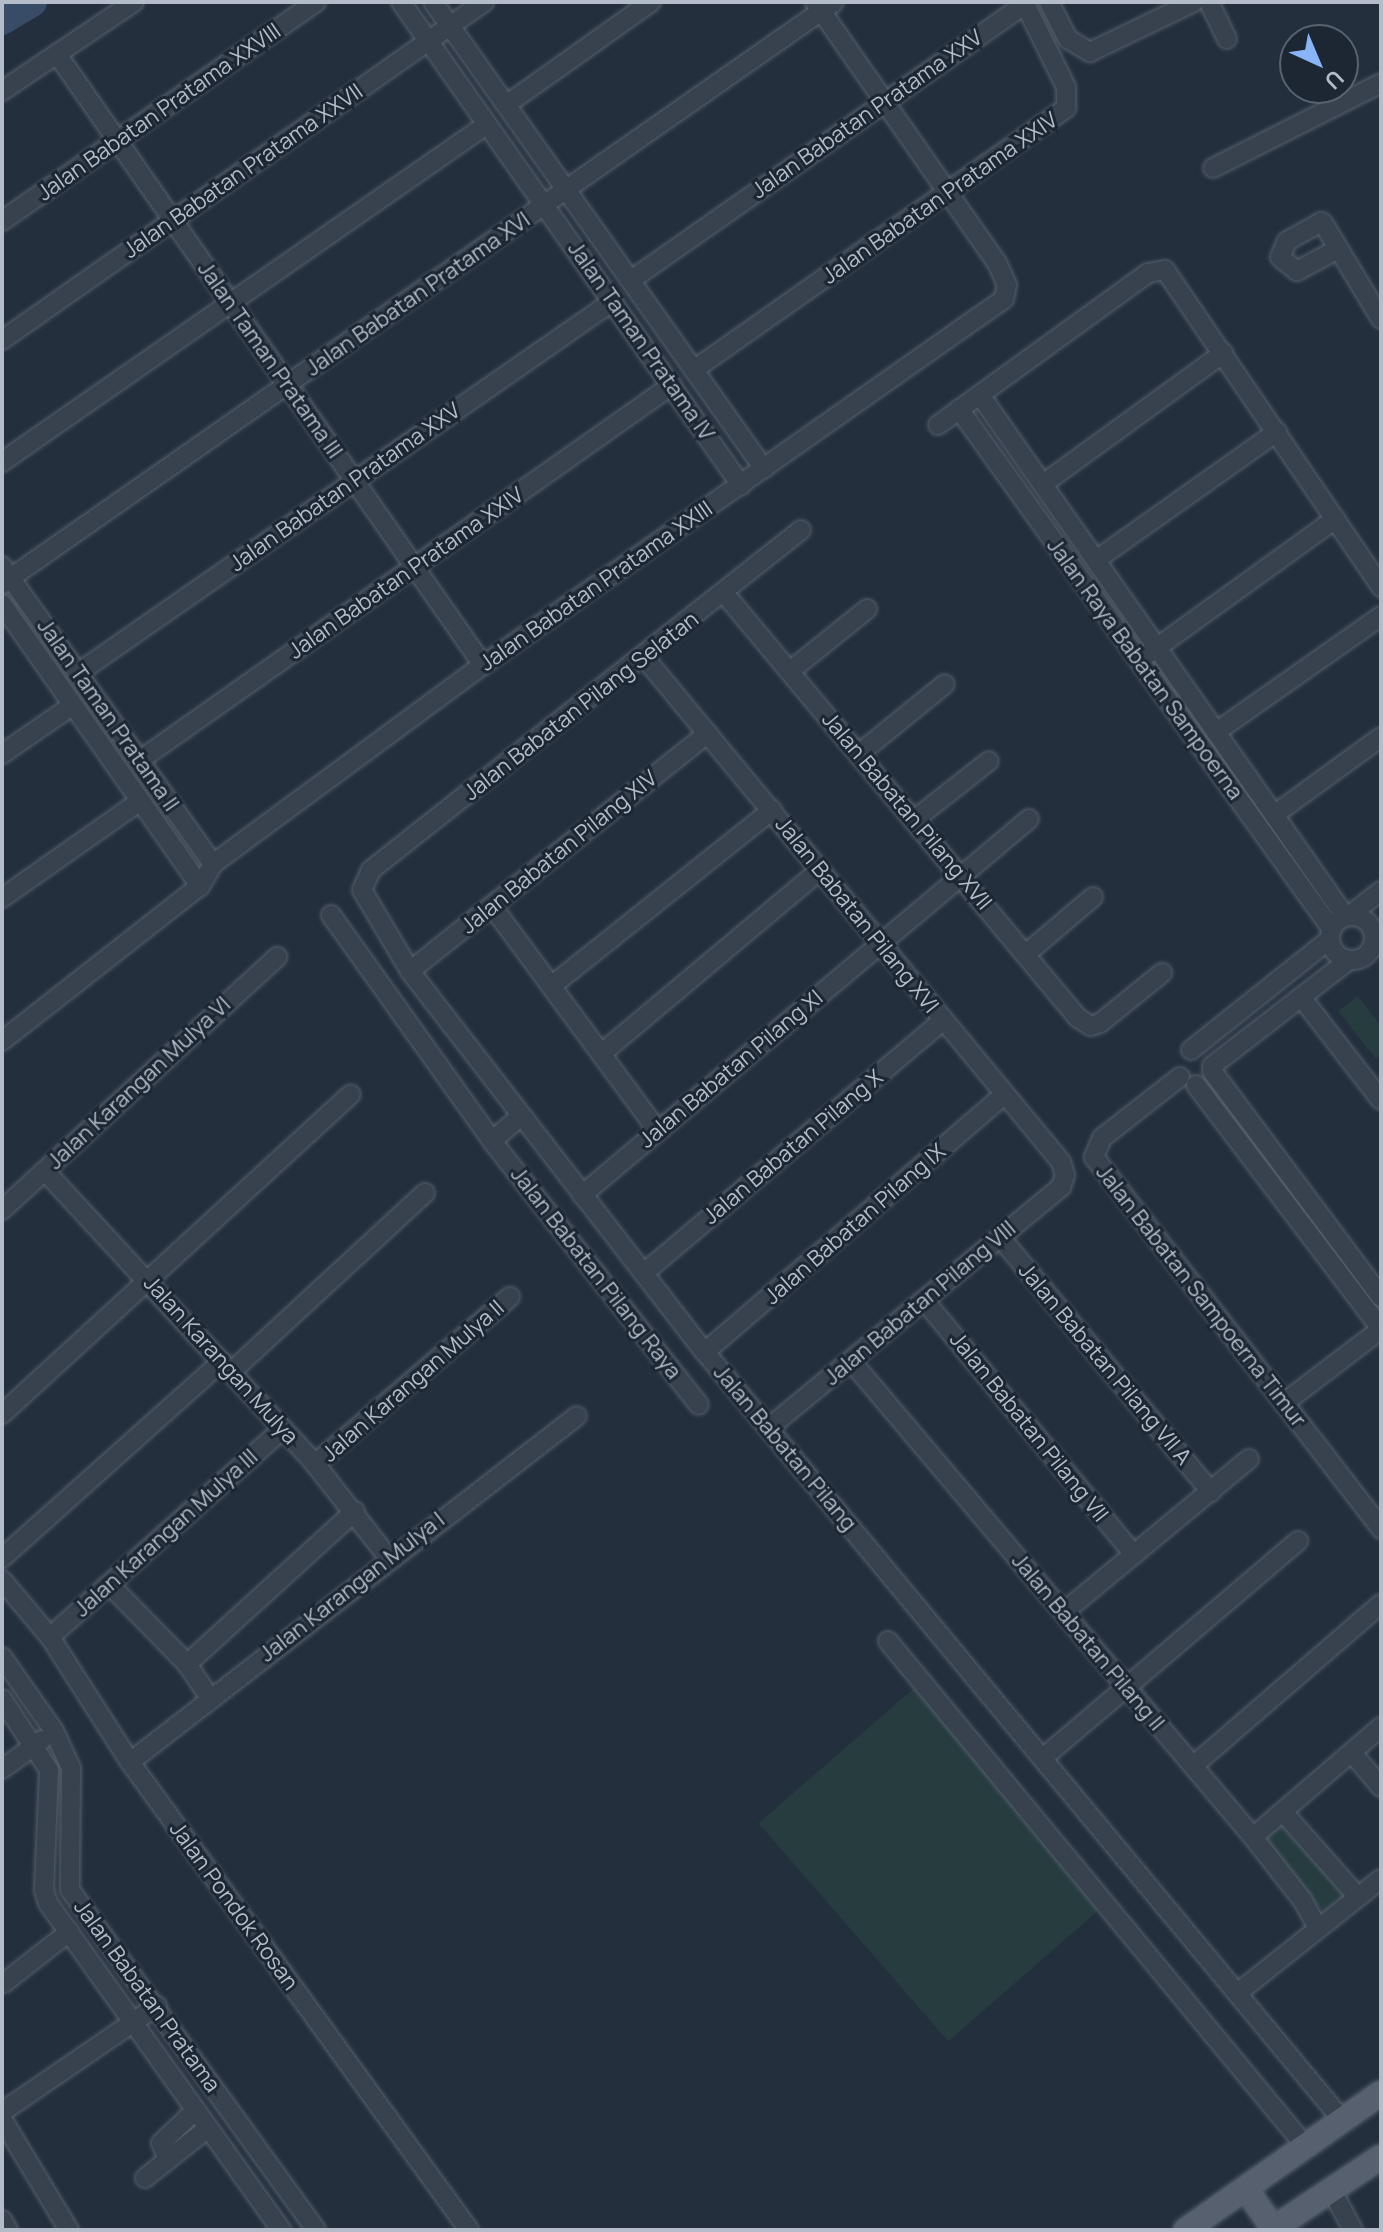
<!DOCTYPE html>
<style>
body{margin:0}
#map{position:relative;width:1383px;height:2232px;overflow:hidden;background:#242f3e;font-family:Manrope,sans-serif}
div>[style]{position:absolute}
.green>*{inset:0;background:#263c3f;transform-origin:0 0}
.river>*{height:30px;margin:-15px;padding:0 15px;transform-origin:15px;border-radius:15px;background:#394c67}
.roads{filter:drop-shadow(0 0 2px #565f6c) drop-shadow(0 0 2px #565f6c)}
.minor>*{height:18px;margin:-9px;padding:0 9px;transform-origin:9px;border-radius:9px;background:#38414e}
.minor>.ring{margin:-9px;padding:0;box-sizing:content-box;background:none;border:18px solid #38414e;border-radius:50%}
.major>*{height:24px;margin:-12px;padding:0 12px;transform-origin:12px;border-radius:12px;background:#56606e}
span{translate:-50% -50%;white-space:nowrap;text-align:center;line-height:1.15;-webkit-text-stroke:6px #1d2633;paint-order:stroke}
.street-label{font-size:22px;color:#b4bcc9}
.frame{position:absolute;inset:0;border:4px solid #b4bcc9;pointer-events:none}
.north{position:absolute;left:1279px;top:24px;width:80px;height:80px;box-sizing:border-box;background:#1d2633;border:2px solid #59626f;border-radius:50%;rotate:136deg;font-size:22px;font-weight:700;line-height:32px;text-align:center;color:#b4bcc9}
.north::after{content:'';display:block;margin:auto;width:28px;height:36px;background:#8ab4f8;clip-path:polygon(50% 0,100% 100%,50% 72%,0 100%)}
</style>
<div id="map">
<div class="green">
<i style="clip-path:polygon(1358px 996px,1381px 1026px,1381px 1055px,1376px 1059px,1338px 1011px)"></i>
<i style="left:914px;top:1688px;width:289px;height:206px;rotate:49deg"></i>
<i style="left:1283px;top:1818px;width:103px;height:32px;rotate:48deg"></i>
</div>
<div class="river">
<i style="left:2px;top:20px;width:35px;rotate:-31deg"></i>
</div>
<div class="roads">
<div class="minor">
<i style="left:401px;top:2px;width:591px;rotate:54.86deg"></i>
<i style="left:433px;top:2px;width:572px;rotate:54.67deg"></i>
<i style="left:1049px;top:2px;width:42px;rotate:62.8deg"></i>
<i style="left:1068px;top:39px;width:26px;rotate:31deg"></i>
<i style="left:1090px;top:52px;width:115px;rotate:-25.7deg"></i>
<i style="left:1209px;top:2px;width:41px;rotate:64.1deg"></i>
<i style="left:57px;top:54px;width:745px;rotate:55.12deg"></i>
<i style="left:2px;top:91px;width:159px;rotate:-34deg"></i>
<i style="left:506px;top:105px;width:178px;rotate:-35.4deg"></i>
<i style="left:1213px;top:168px;width:188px;rotate:-26.8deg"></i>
<i style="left:2px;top:221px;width:383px;rotate:-34.9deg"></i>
<i style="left:1338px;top:249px;width:47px;rotate:151.8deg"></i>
<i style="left:1297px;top:271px;width:22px;rotate:-141deg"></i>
<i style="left:1280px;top:257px;width:17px;rotate:-66deg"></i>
<i style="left:1287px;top:241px;width:39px;rotate:-29deg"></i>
<i style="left:1321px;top:222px;width:2px;rotate:27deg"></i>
<i style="left:1323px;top:223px;width:112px;rotate:58.9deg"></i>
<i style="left:631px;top:280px;width:481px;rotate:-35deg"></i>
<i style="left:2px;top:340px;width:589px;rotate:-35.04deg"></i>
<i style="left:695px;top:369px;width:454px;rotate:-35.1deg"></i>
<i style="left:1066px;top:108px;width:21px;rotate:-90deg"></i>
<i style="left:1066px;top:87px;width:95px;rotate:-116.3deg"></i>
<i style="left:980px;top:395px;width:636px;rotate:54.99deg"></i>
<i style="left:959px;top:409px;width:639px;rotate:54.37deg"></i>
<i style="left:938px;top:425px;width:259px;rotate:-35.9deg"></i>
<i style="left:1148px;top:273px;width:17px;rotate:-10deg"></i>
<i style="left:1165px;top:270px;width:384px;rotate:55.7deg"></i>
<i style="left:2px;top:462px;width:590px;rotate:-34.85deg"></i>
<i style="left:1043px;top:484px;width:223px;rotate:-36deg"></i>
<i style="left:801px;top:530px;width:548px;rotate:141.67deg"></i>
<i style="left:371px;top:870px;width:22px;rotate:114deg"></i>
<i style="left:362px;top:890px;width:94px;rotate:59.3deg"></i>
<i style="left:410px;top:971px;width:482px;rotate:52.3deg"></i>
<i style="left:705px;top:1352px;width:999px;rotate:50.32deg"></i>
<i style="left:1096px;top:560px;width:222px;rotate:-35.3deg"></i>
<i style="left:2px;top:566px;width:365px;rotate:54.7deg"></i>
<i style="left:2px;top:584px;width:1015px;rotate:-34.97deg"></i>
<i style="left:724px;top:593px;width:553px;rotate:50.21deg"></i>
<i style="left:1078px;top:1018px;width:15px;rotate:32deg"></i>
<i style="left:1091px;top:1026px;width:9px;rotate:-18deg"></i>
<i style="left:1100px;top:1023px;width:80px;rotate:-38.9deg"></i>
<i style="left:2px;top:604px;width:345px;rotate:54.9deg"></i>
<i style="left:1148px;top:654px;width:231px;rotate:-35.8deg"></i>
<i style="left:644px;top:657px;width:655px;rotate:50.45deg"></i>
<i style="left:1061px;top:1162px;width:14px;rotate:73deg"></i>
<i style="left:1065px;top:1175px;width:13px;rotate:108deg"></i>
<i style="left:1061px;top:1187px;width:379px;rotate:140.5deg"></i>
<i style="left:790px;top:671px;width:99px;rotate:-38.8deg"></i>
<i style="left:78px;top:673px;width:652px;rotate:-34.81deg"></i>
<i style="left:1216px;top:732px;width:202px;rotate:-35.1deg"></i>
<i style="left:860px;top:753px;width:109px;rotate:-39.1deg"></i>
<i style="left:2px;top:754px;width:86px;rotate:-34.6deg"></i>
<i style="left:140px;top:760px;width:651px;rotate:-35.18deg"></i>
<i style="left:1274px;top:815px;width:132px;rotate:-36.1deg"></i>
<i style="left:914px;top:820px;width:95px;rotate:-38.2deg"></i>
<i style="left:2px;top:898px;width:169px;rotate:-35.1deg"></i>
<i style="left:492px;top:906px;width:278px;rotate:53.6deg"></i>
<i style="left:331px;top:915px;width:277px;rotate:54.5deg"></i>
<i style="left:492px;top:1141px;width:335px;rotate:51.9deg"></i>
<i style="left:1350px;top:915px;width:39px;rotate:-38deg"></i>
<i class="ring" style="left:1330px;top:916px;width:26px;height:26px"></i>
<i style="left:1026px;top:954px;width:88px;rotate:-40.4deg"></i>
<i style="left:410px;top:971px;width:381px;rotate:-38.6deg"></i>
<i style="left:554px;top:984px;width:279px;rotate:-38.6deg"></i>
<i style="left:1301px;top:997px;width:130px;rotate:52.2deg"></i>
<i style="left:2px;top:1041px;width:251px;rotate:-38.1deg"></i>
<i style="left:200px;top:886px;width:26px;rotate:-59deg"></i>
<i style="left:213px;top:864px;width:335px;rotate:-36.4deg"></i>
<i style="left:483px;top:665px;width:637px;rotate:-35.09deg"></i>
<i style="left:1004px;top:299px;width:14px;rotate:-78deg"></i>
<i style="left:1007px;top:285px;width:24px;rotate:-114deg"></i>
<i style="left:997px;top:263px;width:318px;rotate:-124.9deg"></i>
<i style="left:1191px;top:1050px;width:176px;rotate:-38.6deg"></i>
<i style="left:602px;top:1053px;width:283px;rotate:-40deg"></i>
<i style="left:1212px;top:1066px;width:173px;rotate:-37.7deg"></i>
<i style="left:1212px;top:1071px;width:282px;rotate:53.2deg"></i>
<i style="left:1180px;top:1077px;width:99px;rotate:142deg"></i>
<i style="left:1102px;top:1138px;width:21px;rotate:113deg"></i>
<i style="left:1094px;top:1157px;width:470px;rotate:52.3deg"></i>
<i style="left:1196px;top:1085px;width:306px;rotate:52.8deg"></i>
<i style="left:492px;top:1141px;width:37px;rotate:-41deg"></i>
<i style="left:45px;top:1171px;width:398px;rotate:47.3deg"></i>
<i style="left:315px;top:1464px;width:118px;rotate:51.9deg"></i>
<i style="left:582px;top:1195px;width:584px;rotate:-40.07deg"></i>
<i style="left:2px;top:1210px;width:374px;rotate:-42.6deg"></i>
<i style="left:1000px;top:1237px;width:331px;rotate:50.4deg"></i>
<i style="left:644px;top:1273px;width:390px;rotate:-40.2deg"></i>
<i style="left:924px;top:1300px;width:330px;rotate:50.5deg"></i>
<i style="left:705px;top:1352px;width:394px;rotate:-40.7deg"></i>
<i style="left:851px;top:1361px;width:623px;rotate:49.82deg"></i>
<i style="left:1253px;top:1837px;width:81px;rotate:52deg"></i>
<i style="left:1303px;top:1901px;width:31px;rotate:61deg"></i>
<i style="left:231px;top:1372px;width:264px;rotate:-42.7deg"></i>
<i style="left:1284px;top:1403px;width:122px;rotate:-37.3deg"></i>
<i style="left:2px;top:1414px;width:473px;rotate:-42.5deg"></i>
<i style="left:315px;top:1464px;width:257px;rotate:-40.6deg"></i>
<i style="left:2px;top:1558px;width:295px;rotate:-41.8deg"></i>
<i style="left:2px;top:1580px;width:75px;rotate:49.9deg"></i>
<i style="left:50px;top:1637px;width:148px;rotate:57.4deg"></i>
<i style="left:130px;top:1762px;width:578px;rotate:54.08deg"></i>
<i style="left:109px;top:1584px;width:112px;rotate:45.7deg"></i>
<i style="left:187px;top:1664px;width:40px;rotate:56deg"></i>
<i style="left:1064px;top:1612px;width:240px;rotate:-39.6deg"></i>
<i style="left:50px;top:1637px;width:312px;rotate:-41.8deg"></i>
<i style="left:888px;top:1641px;width:656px;rotate:50.44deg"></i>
<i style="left:2px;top:1657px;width:90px;rotate:54.9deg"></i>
<i style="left:54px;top:1731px;width:41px;rotate:65.3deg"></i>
<i style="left:71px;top:1768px;width:122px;rotate:90.5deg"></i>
<i style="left:70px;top:1890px;width:420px;rotate:54.1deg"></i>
<i style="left:187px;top:1664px;width:227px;rotate:-42.3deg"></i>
<i style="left:2px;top:1699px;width:85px;rotate:56.5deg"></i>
<i style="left:49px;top:1770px;width:120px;rotate:92.4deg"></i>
<i style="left:44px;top:1890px;width:14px;rotate:73deg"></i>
<i style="left:48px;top:1903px;width:402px;rotate:54.5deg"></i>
<i style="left:1352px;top:1753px;width:45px;rotate:49.5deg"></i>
<i style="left:1043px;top:1758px;width:335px;rotate:-40.4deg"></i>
<i style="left:130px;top:1762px;width:565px;rotate:-37.74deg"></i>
<i style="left:1193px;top:1766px;width:248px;rotate:-40.8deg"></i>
<i style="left:2px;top:1769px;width:49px;rotate:-35.9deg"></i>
<i style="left:1283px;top:1812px;width:113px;rotate:48.6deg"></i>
<i style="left:1253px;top:1837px;width:169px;rotate:-40.7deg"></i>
<i style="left:4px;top:1983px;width:83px;rotate:-38.1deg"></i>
<i style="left:1240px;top:1991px;width:180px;rotate:-38.5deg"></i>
<i style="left:2px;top:2112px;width:188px;rotate:-34.4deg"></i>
<i style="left:2px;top:2119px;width:130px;rotate:58.9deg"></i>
<i style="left:168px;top:2160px;width:18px;rotate:-112deg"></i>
<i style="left:161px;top:2143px;width:48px;rotate:-43.3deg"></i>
<i style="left:145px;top:2178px;width:80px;rotate:-38.4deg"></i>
<i style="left:1332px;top:2191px;width:44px;rotate:61.7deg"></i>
<i style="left:2px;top:2220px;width:12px;rotate:59deg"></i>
</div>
<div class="major">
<i style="left:1246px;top:2189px;width:47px;rotate:55.3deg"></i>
<i style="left:1186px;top:2230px;width:238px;rotate:-35.1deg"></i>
<i style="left:1271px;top:2230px;width:132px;rotate:-33.6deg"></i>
</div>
</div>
<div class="street-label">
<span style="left:159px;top:112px;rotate:-35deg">Jalan Babatan Pratama XXVIII</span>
<span style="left:867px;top:114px;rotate:-35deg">Jalan Babatan Pratama XXV</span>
<span style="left:243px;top:171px;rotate:-35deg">Jalan Babatan Pratama XXVII</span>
<span style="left:940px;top:198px;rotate:-35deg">Jalan Babatan Pratama XXIV</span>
<span style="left:418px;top:294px;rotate:-35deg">Jalan Babatan Pratama XVI</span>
<span style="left:641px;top:341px;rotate:55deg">Jalan Taman Pratama IV</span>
<span style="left:270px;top:360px;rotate:55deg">Jalan Taman Pratama III</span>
<span style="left:345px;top:487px;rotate:-35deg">Jalan Babatan Pratama XXV</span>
<span style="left:406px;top:573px;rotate:-35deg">Jalan Babatan Pratama XXIV</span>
<span style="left:596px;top:586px;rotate:-35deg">Jalan Babatan Pratama XXIII</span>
<span style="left:1145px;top:669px;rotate:54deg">Jalan Raya Babatan Sampoerna</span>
<span style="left:581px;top:706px;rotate:-38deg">Jalan Babatan Pilang Selatan</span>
<span style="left:108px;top:715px;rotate:55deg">Jalan Taman Pratama II</span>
<span style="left:907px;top:811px;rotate:50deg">Jalan Babatan Pilang XVII</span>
<span style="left:559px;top:852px;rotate:-39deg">Jalan Babatan Pilang XIV</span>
<span style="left:857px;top:915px;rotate:51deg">Jalan Babatan Pilang XVI</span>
<span style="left:731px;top:1069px;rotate:-40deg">Jalan Babatan Pilang XI</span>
<span style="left:139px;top:1083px;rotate:-43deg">Jalan Karangan Mulya VI</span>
<span style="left:793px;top:1147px;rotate:-40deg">Jalan Babatan Pilang X</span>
<span style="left:855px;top:1224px;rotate:-41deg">Jalan Babatan Pilang IX</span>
<span style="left:596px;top:1273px;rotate:52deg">Jalan Babatan Pilang Raya</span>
<span style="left:1201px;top:1296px;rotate:52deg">Jalan Babatan Sampoerna Timur</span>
<span style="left:920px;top:1303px;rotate:-40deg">Jalan Babatan Pilang VIII</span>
<span style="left:221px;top:1360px;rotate:48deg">Jalan Karangan Mulya</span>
<span style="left:1105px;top:1364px;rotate:50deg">Jalan Babatan Pilang VII A</span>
<span style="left:413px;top:1381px;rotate:-41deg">Jalan Karangan Mulya II</span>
<span style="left:1029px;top:1427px;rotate:51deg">Jalan Babatan Pilang VII</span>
<span style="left:785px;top:1448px;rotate:50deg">Jalan Babatan Pilang</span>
<span style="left:166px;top:1533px;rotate:-42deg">Jalan Karangan Mulya III</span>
<span style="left:352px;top:1587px;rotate:-38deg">Jalan Karangan Mulya I</span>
<span style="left:1088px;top:1642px;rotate:50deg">Jalan Babatan Pilang II</span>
<span style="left:234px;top:1906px;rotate:54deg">Jalan Pondok Rosan</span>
<span style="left:147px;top:1996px;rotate:54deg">Jalan Babatan Pratama</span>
</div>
<div class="frame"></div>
<div class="north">U</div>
</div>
